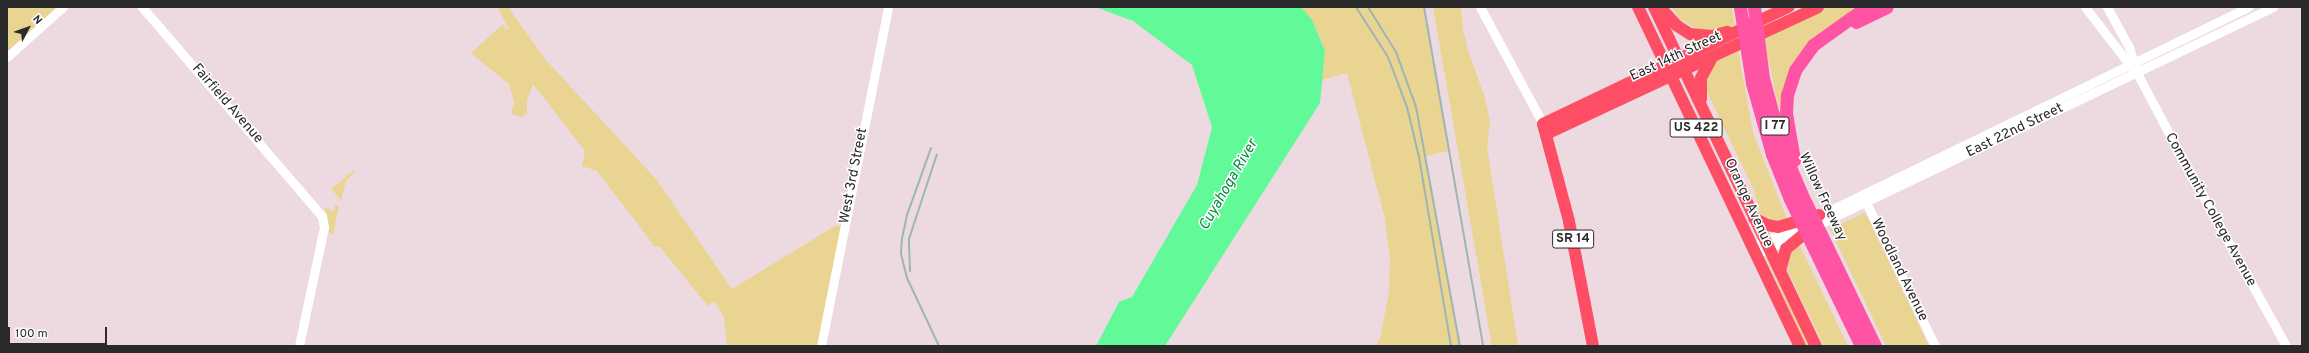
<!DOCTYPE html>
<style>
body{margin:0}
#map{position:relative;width:2309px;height:353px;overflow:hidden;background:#eddae0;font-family:Overpass,sans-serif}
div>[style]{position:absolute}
.green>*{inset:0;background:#e9d491}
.water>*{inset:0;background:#62fa99}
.minor>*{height:9px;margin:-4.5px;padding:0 4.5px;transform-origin:4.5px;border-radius:4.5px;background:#fff}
.major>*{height:12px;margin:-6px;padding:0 6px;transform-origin:6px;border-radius:6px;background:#fe4e66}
.highway>*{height:13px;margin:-6.5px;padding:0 6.5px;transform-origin:6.5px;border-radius:6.5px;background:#ff53a4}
.rail>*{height:2px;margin:-1px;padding:0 1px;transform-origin:1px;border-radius:1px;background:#9cb6b5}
span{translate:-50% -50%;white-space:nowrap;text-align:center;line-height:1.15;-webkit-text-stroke:3px #fff;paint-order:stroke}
.shield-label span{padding:1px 3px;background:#fff;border:1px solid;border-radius:3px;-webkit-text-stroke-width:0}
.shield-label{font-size:13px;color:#2a2a2a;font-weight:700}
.street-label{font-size:14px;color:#2a2a2a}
.water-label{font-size:15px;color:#03893f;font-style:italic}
.frame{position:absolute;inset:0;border:8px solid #2a2a2a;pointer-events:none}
.north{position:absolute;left:8px;top:8px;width:40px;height:40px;-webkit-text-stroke:3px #fff;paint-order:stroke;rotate:49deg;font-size:11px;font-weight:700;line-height:16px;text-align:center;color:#2a2a2a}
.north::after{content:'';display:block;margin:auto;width:14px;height:18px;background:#2a2a2a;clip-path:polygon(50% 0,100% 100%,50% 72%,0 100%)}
.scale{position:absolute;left:8px;top:327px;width:99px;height:18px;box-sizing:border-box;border:2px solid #2a2a2a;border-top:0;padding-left:5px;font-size:12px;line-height:14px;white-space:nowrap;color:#2a2a2a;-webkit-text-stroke:3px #fff;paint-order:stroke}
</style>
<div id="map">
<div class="green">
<i style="clip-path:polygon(7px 7px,63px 7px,7px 57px)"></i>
<i style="clip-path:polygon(497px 7px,508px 7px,545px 59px,656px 179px,732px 289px,835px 226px,845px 225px,821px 346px,727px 346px,724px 317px,714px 301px,708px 306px,660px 247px,652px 246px,653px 244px,597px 171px,582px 166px,585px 151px,533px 84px,527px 100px,527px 115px,524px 114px,523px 117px,511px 114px,514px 102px,509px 84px,471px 53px,503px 24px,505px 29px,509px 29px)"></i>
<i style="clip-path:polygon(1301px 7px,1424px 7px,1449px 151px,1426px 156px,1460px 346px,1376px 346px,1381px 335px,1389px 292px,1390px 260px,1385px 219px,1347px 73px,1322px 80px,1325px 51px,1319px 35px)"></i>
<i style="clip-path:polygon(1433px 7px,1461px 7px,1463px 29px,1468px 50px,1485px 98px,1490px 122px,1487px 146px,1518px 346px,1492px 346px)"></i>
<i style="clip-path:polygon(1671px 7px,1732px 7px,1735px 25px,1719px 31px,1697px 29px,1680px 19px)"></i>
<i style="clip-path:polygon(1829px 7px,1859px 7px,1818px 34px,1784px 84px,1779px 109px,1764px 39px)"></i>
<i style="clip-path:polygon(1738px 49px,1753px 133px,1787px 219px,1781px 221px,1769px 219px,1760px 213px,1754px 190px,1706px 90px,1706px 70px,1715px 60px)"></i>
<i style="clip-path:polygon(353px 171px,355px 172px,346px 181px,341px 200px,331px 189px)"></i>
<i style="clip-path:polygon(335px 205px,339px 206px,333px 235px,327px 231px,328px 222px,324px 208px,334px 211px)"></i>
<i style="clip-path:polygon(1864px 213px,1868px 218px,1929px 346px,1886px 346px,1830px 229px)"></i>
<i style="clip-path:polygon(1799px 244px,1848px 346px,1824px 346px,1788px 272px,1788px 254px)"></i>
<i style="clip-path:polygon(1766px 258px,1768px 259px,1809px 346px,1806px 346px)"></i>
</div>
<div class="water">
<i style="clip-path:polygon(1095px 7px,1301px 7px,1312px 20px,1325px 51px,1320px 103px,1165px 346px,1096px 346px,1119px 302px,1132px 297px,1197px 185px,1212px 127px,1192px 65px,1133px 21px)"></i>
</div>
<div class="minor">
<i style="left:142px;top:7px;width:276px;rotate:49.3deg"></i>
<i style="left:322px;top:216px;width:11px;rotate:80deg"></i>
<i style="left:324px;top:227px;width:122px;rotate:101.9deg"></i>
<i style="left:1480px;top:7px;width:133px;rotate:61.7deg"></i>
<i style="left:2085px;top:7px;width:78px;rotate:52.3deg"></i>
<i style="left:2107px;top:7px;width:46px;rotate:61.2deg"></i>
<i style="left:2129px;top:47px;width:27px;rotate:73deg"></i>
<i style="left:2137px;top:73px;width:98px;rotate:62.1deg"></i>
<i style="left:2183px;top:160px;width:213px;rotate:61deg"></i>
<i style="left:7px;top:57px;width:75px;rotate:-41.8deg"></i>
<i style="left:1864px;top:198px;width:164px;rotate:64.4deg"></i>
<i style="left:1814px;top:218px;width:483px;rotate:-25.9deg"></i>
<i style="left:1813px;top:227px;width:510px;rotate:-25.56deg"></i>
<i style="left:1752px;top:247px;width:50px;rotate:-25deg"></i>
<i style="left:1756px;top:254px;width:47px;rotate:-24.9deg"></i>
<i style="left:821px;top:346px;width:346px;rotate:-78.8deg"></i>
</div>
<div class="major">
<i style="left:1638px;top:7px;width:376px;rotate:64.5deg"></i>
<i style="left:1654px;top:7px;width:376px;rotate:64.5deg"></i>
<i style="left:1660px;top:7px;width:24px;rotate:48deg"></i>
<i style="left:1676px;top:25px;width:17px;rotate:33deg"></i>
<i style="left:1690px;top:34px;width:22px;rotate:5deg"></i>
<i style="left:1712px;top:36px;width:16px;rotate:-15deg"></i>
<i style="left:1701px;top:99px;width:21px;rotate:-90deg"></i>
<i style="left:1701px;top:78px;width:24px;rotate:-62deg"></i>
<i style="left:1546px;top:134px;width:300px;rotate:-25deg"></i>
<i style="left:1754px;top:218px;width:15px;rotate:28deg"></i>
<i style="left:1767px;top:225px;width:11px;rotate:10deg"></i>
<i style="left:1778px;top:227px;width:43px;rotate:-16.3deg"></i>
<i style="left:1780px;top:271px;width:23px;rotate:-75deg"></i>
<i style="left:1786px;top:249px;width:33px;rotate:-40deg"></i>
<i style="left:1593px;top:346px;width:127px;rotate:-100.9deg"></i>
<i style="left:1569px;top:221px;width:100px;rotate:-105deg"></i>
<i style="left:1543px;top:124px;width:272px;rotate:-25.5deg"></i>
</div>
<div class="highway">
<i style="left:1740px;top:7px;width:77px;rotate:81deg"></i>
<i style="left:1752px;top:83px;width:74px;rotate:74.3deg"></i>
<i style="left:1772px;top:154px;width:48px;rotate:68.2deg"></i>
<i style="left:1790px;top:199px;width:163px;rotate:64.2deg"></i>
<i style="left:1754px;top:7px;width:72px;rotate:82.8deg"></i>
<i style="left:1763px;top:78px;width:73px;rotate:74.8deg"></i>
<i style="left:1782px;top:148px;width:49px;rotate:67.1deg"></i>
<i style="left:1801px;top:193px;width:170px;rotate:64.2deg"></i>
<i style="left:1856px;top:22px;width:34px;rotate:-26deg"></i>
<i style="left:1794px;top:160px;width:48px;rotate:-99.7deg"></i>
<i style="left:1786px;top:113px;width:18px;rotate:-87deg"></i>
<i style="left:1787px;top:95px;width:26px;rotate:-72deg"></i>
<i style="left:1795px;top:70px;width:31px;rotate:-54deg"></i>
<i style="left:1813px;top:45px;width:65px;rotate:-35.6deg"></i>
</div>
<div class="rail">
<i style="left:1356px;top:7px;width:59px;rotate:57.4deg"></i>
<i style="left:1388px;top:57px;width:53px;rotate:69.2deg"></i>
<i style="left:1407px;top:107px;width:51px;rotate:76.5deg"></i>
<i style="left:1419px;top:157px;width:192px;rotate:80.4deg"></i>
<i style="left:1368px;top:7px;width:53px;rotate:58.1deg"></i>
<i style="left:1396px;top:52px;width:59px;rotate:70deg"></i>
<i style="left:1416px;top:107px;width:243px;rotate:79.6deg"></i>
<i style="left:1424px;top:7px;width:344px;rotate:80.1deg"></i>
<i style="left:931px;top:148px;width:71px;rotate:109.7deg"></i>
<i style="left:907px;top:215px;width:24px;rotate:102deg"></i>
<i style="left:902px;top:238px;width:16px;rotate:94deg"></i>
<i style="left:901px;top:254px;width:25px;rotate:76deg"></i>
<i style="left:907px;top:278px;width:75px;rotate:64.8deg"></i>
<i style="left:910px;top:271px;width:32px;rotate:-92deg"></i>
<i style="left:909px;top:239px;width:89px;rotate:-71.8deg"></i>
</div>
<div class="shield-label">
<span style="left:1775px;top:126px">I 77</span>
<span style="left:1696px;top:128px">US 422</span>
<span style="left:1573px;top:239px">SR 14</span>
</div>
<div class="street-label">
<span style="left:1676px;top:57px;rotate:-25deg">East 14th Street</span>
<span style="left:227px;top:104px;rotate:49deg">Fairfield Avenue</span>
<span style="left:2015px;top:131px;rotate:-26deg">East 22nd Street</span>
<span style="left:854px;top:176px;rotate:-79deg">West 3rd Street</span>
<span style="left:1822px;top:197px;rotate:65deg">Willow Freeway</span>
<span style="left:1748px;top:203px;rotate:65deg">Orange Avenue</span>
<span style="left:2210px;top:210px;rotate:61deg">Community College Avenue</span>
<span style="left:1899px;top:270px;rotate:64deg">Woodland Avenue</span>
</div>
<div class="water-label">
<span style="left:1229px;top:185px;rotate:-60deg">Cuyahoga River</span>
</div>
<div class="frame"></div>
<div class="north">N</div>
<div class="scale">100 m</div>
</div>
